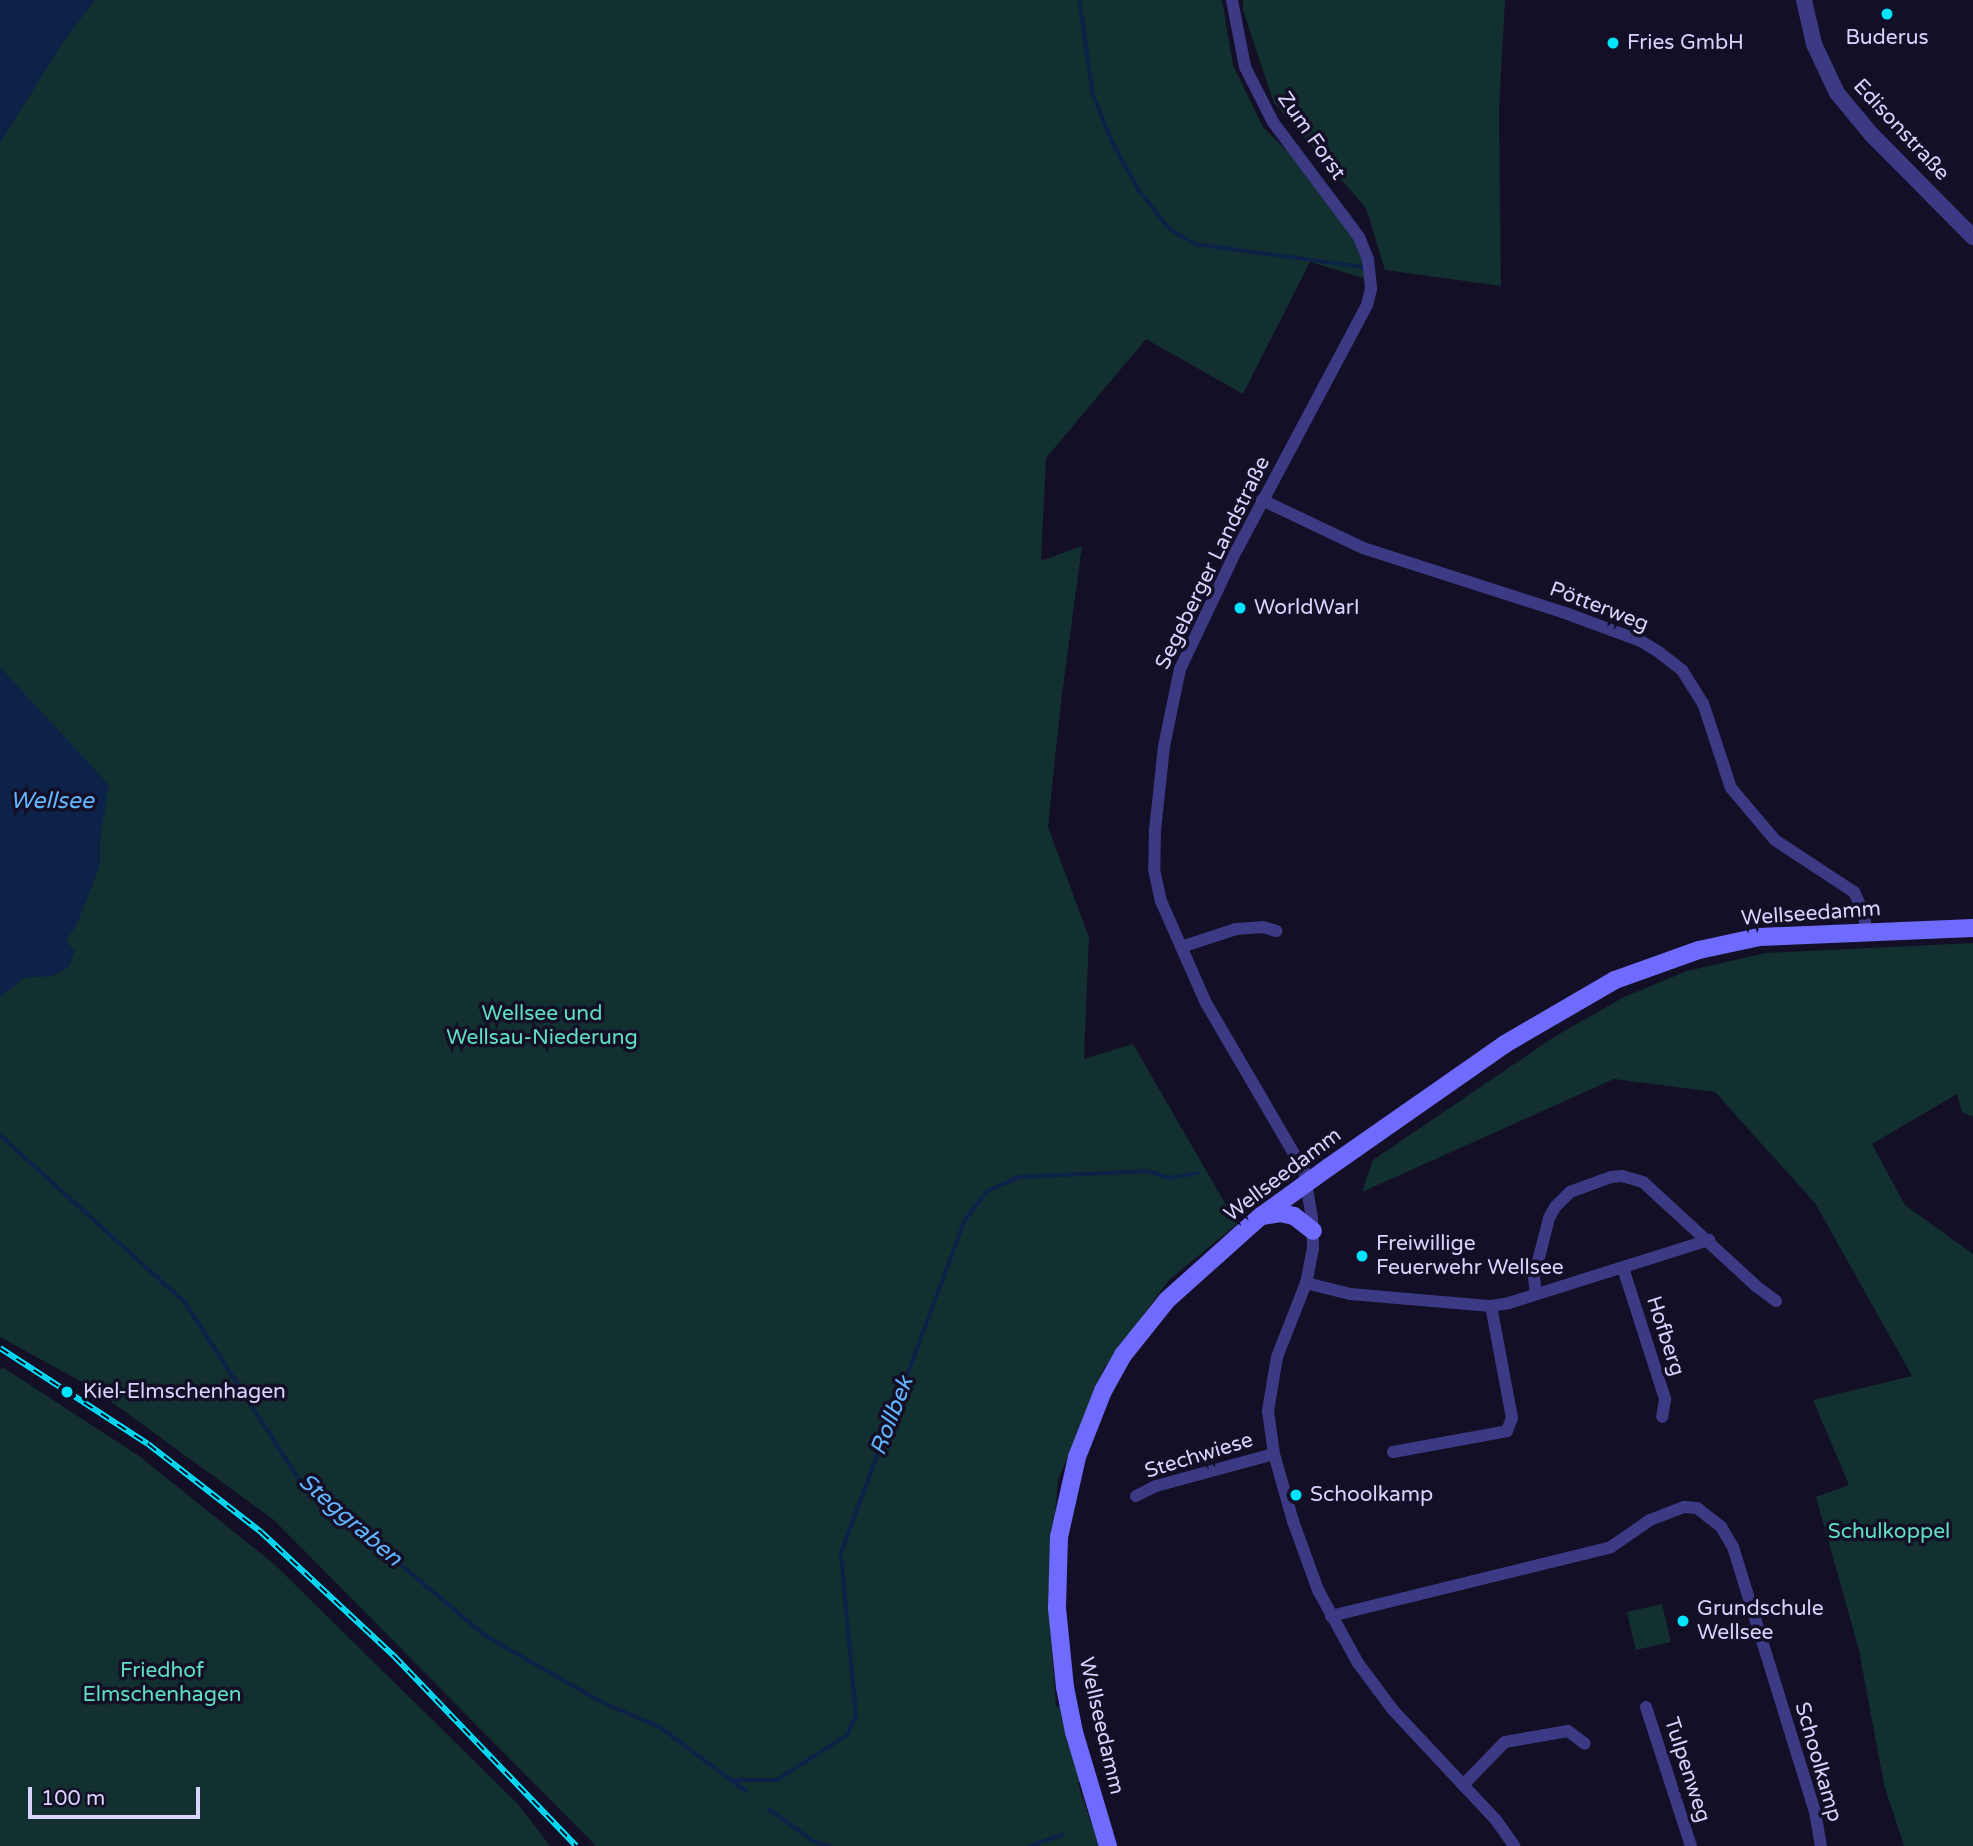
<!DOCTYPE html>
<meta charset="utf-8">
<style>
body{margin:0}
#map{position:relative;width:1973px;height:1846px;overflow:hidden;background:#130f26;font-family:"Varela Round",sans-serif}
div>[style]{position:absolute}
.green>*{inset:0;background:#12302f;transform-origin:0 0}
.water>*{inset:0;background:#0c2248}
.stream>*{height:3.5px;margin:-1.75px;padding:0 1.75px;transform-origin:1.75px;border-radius:1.75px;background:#0c2248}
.minor>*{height:12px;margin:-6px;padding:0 6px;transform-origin:6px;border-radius:6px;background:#3d3a85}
.tertiary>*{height:16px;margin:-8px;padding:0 8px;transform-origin:8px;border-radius:8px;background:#3d3a85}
.secondary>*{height:18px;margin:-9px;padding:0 9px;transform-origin:9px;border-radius:9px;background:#6f6bff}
.rail>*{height:6px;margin-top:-3px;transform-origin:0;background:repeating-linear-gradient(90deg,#130f26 0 10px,#00e5ff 0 20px);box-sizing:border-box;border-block:2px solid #00e5ff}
.dots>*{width:19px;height:19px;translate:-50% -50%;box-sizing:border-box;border:4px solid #130f26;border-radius:50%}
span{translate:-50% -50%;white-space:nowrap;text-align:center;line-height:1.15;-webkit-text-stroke:7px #130f26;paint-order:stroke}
.poi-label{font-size:21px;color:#d9d4ff}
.left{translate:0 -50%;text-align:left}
.street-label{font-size:21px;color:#d9d4ff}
.park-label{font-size:21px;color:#5fe0c0}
.water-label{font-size:23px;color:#62b6ff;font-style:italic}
.scale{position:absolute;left:28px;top:1787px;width:172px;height:32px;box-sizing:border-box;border:4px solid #d9d4ff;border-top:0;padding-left:9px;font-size:21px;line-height:24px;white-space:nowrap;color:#d9d4ff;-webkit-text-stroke:5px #130f26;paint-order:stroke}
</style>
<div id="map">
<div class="green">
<i style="clip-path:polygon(0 0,1222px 0,1233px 65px,1263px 127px,1350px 214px,1370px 280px,1310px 262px,1243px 394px,1146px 339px,1046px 458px,1041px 561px,1082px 546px,1061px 702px,1048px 827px,1089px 937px,1084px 1059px,1133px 1044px,1237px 1224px,1169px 1280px,1104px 1368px,1058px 1480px,1048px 1595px,1056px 1706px,1063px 1709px,1084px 1779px,1078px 1783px,1099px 1846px,596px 1846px,274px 1520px,91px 1387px,0 1337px)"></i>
<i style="clip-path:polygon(1243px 0,1505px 0,1499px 108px,1501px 286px,1385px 270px,1366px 208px,1274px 103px,1243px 10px)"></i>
<i style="clip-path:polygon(1973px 943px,1973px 1117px,1962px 1112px,1957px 1094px,1872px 1144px,1905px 1205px,1973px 1254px,1973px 1846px,1904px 1846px,1884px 1785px,1859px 1650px,1816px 1497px,1849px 1485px,1813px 1400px,1912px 1376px,1815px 1203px,1715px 1092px,1614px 1079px,1362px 1192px,1373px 1160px,1554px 1037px,1624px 997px,1687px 971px,1765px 953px)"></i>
<i style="clip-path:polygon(4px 1368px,139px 1456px,274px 1564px,518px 1804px,550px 1846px,0 1846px,0 1369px)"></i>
<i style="left:1662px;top:1604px;width:39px;height:36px;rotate:77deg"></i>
</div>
<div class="water">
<i style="clip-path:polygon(0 0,95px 0,64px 41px,0 143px)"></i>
<i style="clip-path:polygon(0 667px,109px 785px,100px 839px,100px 865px,77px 924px,66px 941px,75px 951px,69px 967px,52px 976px,24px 978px,0 997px)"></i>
</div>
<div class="stream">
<i style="left:1080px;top:0;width:95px;rotate:82.1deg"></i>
<i style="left:1093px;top:94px;width:53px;rotate:67.8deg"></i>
<i style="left:1113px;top:143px;width:54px;rotate:61deg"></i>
<i style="left:1139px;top:190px;width:50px;rotate:51.5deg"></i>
<i style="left:1170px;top:229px;width:29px;rotate:31deg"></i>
<i style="left:1195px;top:244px;width:171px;rotate:7.8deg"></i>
<i style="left:0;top:1135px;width:249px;rotate:42.1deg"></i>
<i style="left:185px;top:1302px;width:211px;rotate:57.2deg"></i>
<i style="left:299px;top:1479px;width:244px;rotate:40deg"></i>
<i style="left:486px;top:1636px;width:133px;rotate:29.6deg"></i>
<i style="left:602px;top:1702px;width:63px;rotate:23.3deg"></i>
<i style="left:660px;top:1727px;width:107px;rotate:36.7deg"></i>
<i style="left:730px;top:1780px;width:47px"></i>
<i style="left:777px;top:1780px;width:83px;rotate:-32.7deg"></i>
<i style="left:847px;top:1735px;width:21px;rotate:-65deg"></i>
<i style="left:856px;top:1716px;width:164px;rotate:-95.3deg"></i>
<i style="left:841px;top:1553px;width:355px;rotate:-69.6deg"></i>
<i style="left:965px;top:1220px;width:37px;rotate:-52deg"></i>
<i style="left:988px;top:1191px;width:34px;rotate:-24deg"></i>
<i style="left:1019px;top:1177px;width:129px;rotate:-2.7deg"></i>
<i style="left:1148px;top:1171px;width:22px;rotate:18deg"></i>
<i style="left:1169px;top:1178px;width:29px;rotate:-10deg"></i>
<i style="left:769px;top:1809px;width:54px;rotate:36deg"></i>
<i style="left:813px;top:1841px;width:17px;rotate:17deg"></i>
<i style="left:1030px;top:1846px;width:34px;rotate:-19deg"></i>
</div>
<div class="minor">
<i style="left:1232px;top:0;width:68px;rotate:79deg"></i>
<i style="left:1245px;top:67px;width:62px;rotate:63deg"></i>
<i style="left:1273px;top:122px;width:144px;rotate:53.2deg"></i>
<i style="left:1359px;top:237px;width:24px;rotate:68deg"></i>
<i style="left:1368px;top:259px;width:30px;rotate:84deg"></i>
<i style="left:1371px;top:289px;width:16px;rotate:104deg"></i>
<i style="left:1367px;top:305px;width:276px;rotate:118deg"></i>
<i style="left:1237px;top:549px;width:133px;rotate:115.4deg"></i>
<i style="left:1180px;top:669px;width:79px;rotate:101.7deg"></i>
<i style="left:1164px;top:746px;width:84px;rotate:96.1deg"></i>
<i style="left:1155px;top:830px;width:39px;rotate:91deg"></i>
<i style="left:1154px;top:869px;width:33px;rotate:78deg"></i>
<i style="left:1161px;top:901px;width:111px;rotate:66.2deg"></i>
<i style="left:1206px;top:1003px;width:194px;rotate:59.7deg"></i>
<i style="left:1304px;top:1171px;width:48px;rotate:80.3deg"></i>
<i style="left:1312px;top:1218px;width:30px;rotate:88deg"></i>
<i style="left:1313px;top:1248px;width:36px;rotate:101deg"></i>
<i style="left:1306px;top:1283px;width:79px;rotate:111.4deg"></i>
<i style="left:1277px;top:1357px;width:55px;rotate:99.5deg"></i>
<i style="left:1268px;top:1411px;width:43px;rotate:82.1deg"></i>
<i style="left:1274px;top:1454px;width:70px;rotate:74.2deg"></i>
<i style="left:1293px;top:1521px;width:73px;rotate:70.1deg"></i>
<i style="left:1318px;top:1590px;width:83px;rotate:61.3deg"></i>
<i style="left:1358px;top:1663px;width:59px;rotate:53.3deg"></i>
<i style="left:1393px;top:1710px;width:151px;rotate:46.9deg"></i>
<i style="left:1496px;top:1820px;width:32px;rotate:55deg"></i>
<i style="left:1262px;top:500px;width:112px;rotate:25.4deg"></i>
<i style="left:1363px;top:548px;width:215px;rotate:17.8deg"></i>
<i style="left:1568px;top:614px;width:78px;rotate:20.3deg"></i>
<i style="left:1641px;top:641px;width:22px;rotate:32deg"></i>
<i style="left:1660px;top:653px;width:28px;rotate:38deg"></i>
<i style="left:1682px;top:670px;width:39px;rotate:58deg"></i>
<i style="left:1703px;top:703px;width:89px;rotate:71.8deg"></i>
<i style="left:1731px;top:788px;width:68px;rotate:49.8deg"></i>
<i style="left:1775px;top:840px;width:95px;rotate:33.4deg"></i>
<i style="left:1854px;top:892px;width:23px;rotate:65deg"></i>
<i style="left:1864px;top:913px;width:20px;rotate:84deg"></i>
<i style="left:1181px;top:947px;width:58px;rotate:-18.1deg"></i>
<i style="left:1236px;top:929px;width:27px;rotate:-4deg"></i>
<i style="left:1263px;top:927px;width:14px;rotate:17deg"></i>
<i style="left:1623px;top:1268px;width:138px;rotate:72.2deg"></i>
<i style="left:1665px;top:1399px;width:18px;rotate:99deg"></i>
<i style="left:1306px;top:1283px;width:45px;rotate:14deg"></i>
<i style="left:1350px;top:1294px;width:142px;rotate:4.9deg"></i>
<i style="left:1491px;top:1306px;width:18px;rotate:-9deg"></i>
<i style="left:1509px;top:1303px;width:210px;rotate:-17.5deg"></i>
<i style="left:1536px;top:1294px;width:17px;rotate:-97deg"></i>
<i style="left:1534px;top:1277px;width:61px;rotate:-75.7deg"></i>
<i style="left:1549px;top:1218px;width:13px;rotate:-61deg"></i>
<i style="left:1555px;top:1207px;width:21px;rotate:-45deg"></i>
<i style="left:1570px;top:1192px;width:44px;rotate:-20.1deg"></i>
<i style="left:1611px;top:1177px;width:11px;rotate:-5deg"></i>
<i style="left:1622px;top:1176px;width:22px;rotate:16deg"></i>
<i style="left:1643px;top:1182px;width:154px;rotate:42.6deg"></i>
<i style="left:1756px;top:1286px;width:25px;rotate:37deg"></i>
<i style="left:1393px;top:1452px;width:116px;rotate:-10.4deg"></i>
<i style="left:1507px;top:1431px;width:14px;rotate:-69deg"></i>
<i style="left:1512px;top:1418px;width:114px;rotate:-100.6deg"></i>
<i style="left:1136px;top:1496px;width:22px;rotate:-27deg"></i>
<i style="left:1156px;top:1486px;width:122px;rotate:-15.2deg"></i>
<i style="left:1331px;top:1616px;width:288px;rotate:-13.8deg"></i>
<i style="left:1611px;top:1547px;width:47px;rotate:-34.7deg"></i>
<i style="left:1650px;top:1520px;width:36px;rotate:-21deg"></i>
<i style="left:1684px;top:1507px;width:13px;rotate:4deg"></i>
<i style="left:1697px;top:1508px;width:31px;rotate:38deg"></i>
<i style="left:1721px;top:1527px;width:23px;rotate:59deg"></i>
<i style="left:1733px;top:1547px;width:277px;rotate:72.8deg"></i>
<i style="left:1815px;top:1812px;width:35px;rotate:80deg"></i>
<i style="left:1646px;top:1707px;width:146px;rotate:72.1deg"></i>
<i style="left:1463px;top:1785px;width:60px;rotate:-45.7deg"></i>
<i style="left:1505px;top:1742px;width:64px;rotate:-9.9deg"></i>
<i style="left:1568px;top:1731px;width:21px;rotate:37deg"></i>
</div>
<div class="tertiary">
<i style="left:1804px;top:0;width:45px;rotate:77.2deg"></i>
<i style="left:1814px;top:44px;width:54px;rotate:64.9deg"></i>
<i style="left:1837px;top:93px;width:55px;rotate:50.2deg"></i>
<i style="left:1872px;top:135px;width:144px;rotate:45.3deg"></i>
</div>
<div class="secondary">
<i style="left:1263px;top:1216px;width:17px;rotate:-10deg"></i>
<i style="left:1280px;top:1213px;width:14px;rotate:12deg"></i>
<i style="left:1294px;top:1216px;width:24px;rotate:38deg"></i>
<i style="left:1108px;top:1846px;width:119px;rotate:-106.6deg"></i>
<i style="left:1074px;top:1732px;width:46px;rotate:-101.3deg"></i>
<i style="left:1065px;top:1687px;width:79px;rotate:-95.8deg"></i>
<i style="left:1057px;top:1608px;width:71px;rotate:-88.4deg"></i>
<i style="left:1059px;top:1537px;width:82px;rotate:-77.3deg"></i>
<i style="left:1077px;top:1457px;width:71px;rotate:-68.5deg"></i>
<i style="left:1103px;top:1391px;width:41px;rotate:-60.9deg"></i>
<i style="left:1123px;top:1355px;width:70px;rotate:-51.3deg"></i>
<i style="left:1167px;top:1300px;width:126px;rotate:-41.8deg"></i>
<i style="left:1261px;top:1216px;width:84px;rotate:-35.8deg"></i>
<i style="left:1329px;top:1167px;width:215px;rotate:-34.9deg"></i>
<i style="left:1505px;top:1044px;width:127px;rotate:-30.2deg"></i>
<i style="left:1615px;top:980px;width:89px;rotate:-19.7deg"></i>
<i style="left:1699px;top:950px;width:61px;rotate:-12.2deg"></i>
<i style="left:1759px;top:937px;width:214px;rotate:-2.4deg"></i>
</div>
<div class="rail">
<i style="left:0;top:1348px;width:176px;rotate:33deg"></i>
<i style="left:148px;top:1444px;width:143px;rotate:37.9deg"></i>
<i style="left:261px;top:1532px;width:182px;rotate:43deg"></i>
<i style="left:394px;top:1656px;width:263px;rotate:46.2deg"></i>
</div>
<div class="dots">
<i style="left:1887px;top:14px;background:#00e5ff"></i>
<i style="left:1613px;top:43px;background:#00e5ff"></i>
<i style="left:1240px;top:608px;background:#00e5ff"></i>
<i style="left:1362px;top:1256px;background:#00e5ff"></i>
<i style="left:67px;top:1392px;background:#00e5ff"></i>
<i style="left:1296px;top:1495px;background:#00e5ff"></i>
<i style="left:1683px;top:1621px;background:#00e5ff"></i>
</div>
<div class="poi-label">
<span style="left:1887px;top:38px">Buderus</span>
<span class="left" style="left:1627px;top:43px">Fries GmbH</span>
<span class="left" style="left:1254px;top:608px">WorldWarI</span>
<span class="left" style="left:1376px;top:1256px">Freiwillige<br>Feuerwehr Wellsee</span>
<span class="left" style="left:83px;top:1392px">Kiel-Elmschenhagen</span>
<span class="left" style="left:1310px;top:1495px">Schoolkamp</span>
<span class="left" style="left:1697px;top:1621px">Grundschule<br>Wellsee</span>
</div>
<div class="street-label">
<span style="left:1901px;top:130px;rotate:47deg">Edisonstraße</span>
<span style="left:1311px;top:136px;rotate:55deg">Zum Forst</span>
<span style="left:1213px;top:563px;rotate:-64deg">Segeberger Landstraße</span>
<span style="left:1599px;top:607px;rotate:21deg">Pötterweg</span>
<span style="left:1811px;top:914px;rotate:-4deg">Wellseedamm</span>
<span style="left:1283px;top:1175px;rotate:-37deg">Wellseedamm</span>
<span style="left:1665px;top:1336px;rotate:72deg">Hofberg</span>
<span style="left:1199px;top:1456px;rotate:-17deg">Stechwiese</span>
<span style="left:1101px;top:1726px;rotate:77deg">Wellseedamm</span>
<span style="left:1818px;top:1762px;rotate:74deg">Schoolkamp</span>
<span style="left:1687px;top:1770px;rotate:72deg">Tulpenweg</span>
</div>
<div class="park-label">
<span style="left:542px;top:1026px">Wellsee und<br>Wellsau-Niederung</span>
<span style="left:1889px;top:1532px">Schulkoppel</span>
<span style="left:162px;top:1683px">Friedhof<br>Elmschenhagen</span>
</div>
<div class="water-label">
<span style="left:52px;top:801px">Wellsee</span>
<span style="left:892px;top:1416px;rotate:-69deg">Rollbek</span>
<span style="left:350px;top:1520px;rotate:41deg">Steggraben</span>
</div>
<div class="scale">100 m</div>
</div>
